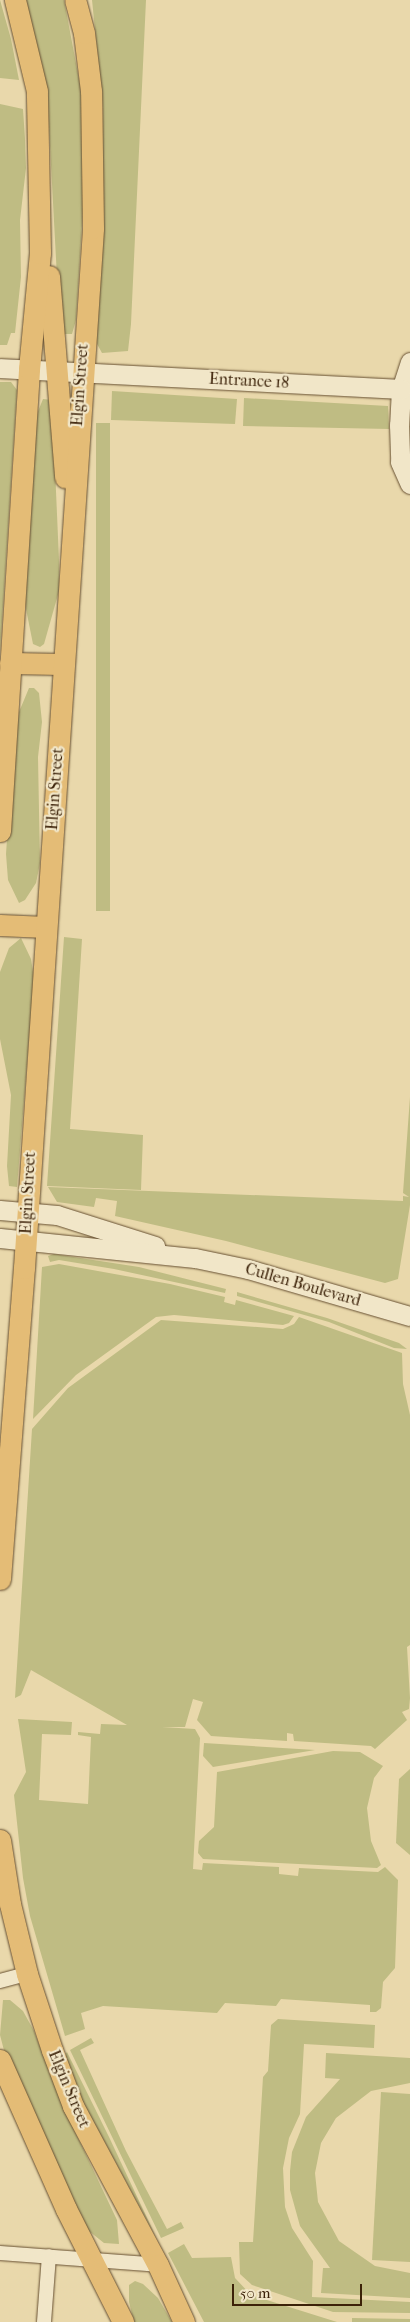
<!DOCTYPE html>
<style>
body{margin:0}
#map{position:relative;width:410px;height:2322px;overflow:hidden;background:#e9d8ab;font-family:"IM FELL French Canon",serif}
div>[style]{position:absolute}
.green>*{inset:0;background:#bfbc83;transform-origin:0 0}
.roads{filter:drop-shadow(0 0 1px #675032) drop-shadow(0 0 1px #675032)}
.street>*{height:14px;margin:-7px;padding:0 7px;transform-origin:7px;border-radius:7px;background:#f1e6c8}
.secondary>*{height:19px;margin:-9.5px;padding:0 9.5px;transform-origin:9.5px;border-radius:9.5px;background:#f1e6c8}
.primary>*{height:21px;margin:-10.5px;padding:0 10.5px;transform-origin:10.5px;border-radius:10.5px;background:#e4bc76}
span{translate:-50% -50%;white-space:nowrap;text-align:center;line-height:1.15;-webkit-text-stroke:4.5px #f1e6c8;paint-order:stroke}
.street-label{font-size:16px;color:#3c2209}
.scale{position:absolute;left:232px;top:2284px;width:130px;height:22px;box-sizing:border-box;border:2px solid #3c2209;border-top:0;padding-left:6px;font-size:15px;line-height:18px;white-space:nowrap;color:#3c2209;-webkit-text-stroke:4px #f1e6c8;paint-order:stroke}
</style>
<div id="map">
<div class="green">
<i style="clip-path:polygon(0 0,11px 39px,19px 80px,0 78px)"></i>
<i style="clip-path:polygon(25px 0,64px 0,82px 95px,83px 210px,76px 320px,72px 334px,60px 334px,49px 127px,40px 60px)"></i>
<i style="clip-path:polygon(92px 0,146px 0,131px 324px,128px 351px,102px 353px,96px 342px,103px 201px,103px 109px)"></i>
<i style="clip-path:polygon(0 104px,23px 109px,25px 139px,26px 168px,20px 220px,21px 277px,15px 333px,11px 333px,7px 345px,0 345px)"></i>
<i style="clip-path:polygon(0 382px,11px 382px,17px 390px,0 653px)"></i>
<i style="clip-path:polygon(112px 391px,237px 399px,235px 424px,111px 420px)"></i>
<i style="clip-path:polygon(244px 398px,388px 406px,389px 429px,243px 426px)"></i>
<i style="clip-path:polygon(43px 399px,52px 400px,59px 560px,59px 591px,44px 644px,40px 647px,33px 644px,24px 599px,37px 414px)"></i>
<i style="left:96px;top:423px;width:14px;height:488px"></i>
<i style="clip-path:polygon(29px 688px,34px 688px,39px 693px,42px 722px,38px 757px,40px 863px,36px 883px,25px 900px,19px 903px,8px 880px,6px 854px,13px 751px,19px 712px)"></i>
<i style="clip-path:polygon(64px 937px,82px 939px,70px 1129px,143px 1135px,141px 1190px,47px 1186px)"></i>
<i style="clip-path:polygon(21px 938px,31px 959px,34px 978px,17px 1187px,9px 1186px,7px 1166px,11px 1095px,0 1039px,0 972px,9px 948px)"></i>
<i style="clip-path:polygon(410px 1097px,410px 1205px,398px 1279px,385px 1283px,226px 1241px,115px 1216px,117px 1201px,96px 1198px,94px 1207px,57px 1202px,48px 1187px,403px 1201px,403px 1196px,409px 1197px,403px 1193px)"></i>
<i style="clip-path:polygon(54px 1254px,139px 1267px,226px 1289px,225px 1293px,114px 1269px,59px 1260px,50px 1262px,48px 1256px)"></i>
<i style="clip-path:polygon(59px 1264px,170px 1284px,225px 1297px,224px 1302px,235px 1305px,236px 1300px,294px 1316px,289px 1323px,283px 1325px,174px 1315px,156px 1317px,76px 1375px,33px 1419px,42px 1267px)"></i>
<i style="clip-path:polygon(237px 1292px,327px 1318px,399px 1343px,407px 1349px,394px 1348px,329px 1322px,237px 1296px)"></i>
<i style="clip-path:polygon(299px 1317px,402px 1353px,403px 1384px,410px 1415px,410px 1645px,407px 1647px,410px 1698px,409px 1709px,402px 1712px,407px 1720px,375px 1749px,371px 1746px,294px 1741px,293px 1734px,287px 1733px,287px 1741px,211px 1736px,197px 1720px,203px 1702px,193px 1699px,185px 1727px,162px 1727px,195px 1729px,200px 1738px,193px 1869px,202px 1870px,203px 1863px,279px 1867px,279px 1874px,298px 1876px,299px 1868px,378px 1872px,385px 1867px,398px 1880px,395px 1968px,383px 1982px,381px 2008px,376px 2012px,370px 2012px,370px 2005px,281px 1999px,276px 2006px,225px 2003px,217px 2013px,103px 2006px,81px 2013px,85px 2029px,65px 2036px,30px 1916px,23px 1878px,14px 1795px,26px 1772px,18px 1719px,72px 1722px,71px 1735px,42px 1734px,39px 1800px,88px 1804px,91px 1737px,78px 1735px,78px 1732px,100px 1734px,101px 1724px,127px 1725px,31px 1670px,21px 1695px,15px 1698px,32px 1429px,68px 1388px,161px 1320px,283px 1329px,294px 1324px)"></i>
<i style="clip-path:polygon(204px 1743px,315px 1750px,213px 1767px,203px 1756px)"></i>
<i style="clip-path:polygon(333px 1751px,360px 1752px,383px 1766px,374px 1778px,367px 1808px,371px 1841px,381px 1865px,377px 1868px,203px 1859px,198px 1853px,199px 1841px,214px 1827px,217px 1772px)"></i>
<i style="clip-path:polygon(410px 1769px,410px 1855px,396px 1843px,399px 1779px)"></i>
<i style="clip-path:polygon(3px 2000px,10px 2000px,23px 2011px,34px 2031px,60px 2100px,117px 2220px,119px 2244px,104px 2243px,89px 2231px,69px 2196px,6px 2058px,0 2035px)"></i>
<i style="clip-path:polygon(278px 2019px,375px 2025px,374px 2048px,304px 2044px,300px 2114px,289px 2138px,283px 2168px,285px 2207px,292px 2228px,313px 2261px,312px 2297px,410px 2302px,410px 2313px,333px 2312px,252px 2285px,240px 2274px,239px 2242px,253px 2242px,263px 2077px,268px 2071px,271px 2025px)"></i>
<i style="clip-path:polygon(91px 2038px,94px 2043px,80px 2050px,126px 2151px,167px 2229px,181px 2222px,184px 2228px,161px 2238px,70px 2050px)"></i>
<i style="clip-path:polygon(67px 2052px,109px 2137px,156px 2237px,82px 2100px,64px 2056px)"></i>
<i style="clip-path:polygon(326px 2053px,410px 2058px,410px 2083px,371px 2091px,336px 2118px,321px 2143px,315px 2173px,318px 2202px,339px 2241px,375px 2266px,410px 2273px,410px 2298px,321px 2293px,323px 2268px,330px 2268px,300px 2226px,290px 2190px,290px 2171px,292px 2152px,306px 2117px,340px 2079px,325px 2078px)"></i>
<i style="clip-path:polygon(381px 2092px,410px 2094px,410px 2262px,372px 2260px)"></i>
<i style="clip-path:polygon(184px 2244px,192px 2258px,231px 2257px,235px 2278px,251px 2295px,337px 2322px,204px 2322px,168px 2253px)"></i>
<i style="clip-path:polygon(135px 2281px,143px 2284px,158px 2298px,172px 2322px,134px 2322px,129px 2302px,129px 2285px)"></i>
<i style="clip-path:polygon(352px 2318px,410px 2319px,410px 2322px,352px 2322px)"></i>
</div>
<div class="roads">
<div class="street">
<i style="left:0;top:1981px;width:28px;rotate:-15deg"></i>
<i style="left:0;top:2253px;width:158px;rotate:4.3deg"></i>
<i style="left:44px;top:2322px;width:66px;rotate:-85.7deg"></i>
</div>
<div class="secondary">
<i style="left:410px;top:362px;width:28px;rotate:108deg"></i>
<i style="left:401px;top:389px;width:36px;rotate:93deg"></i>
<i style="left:399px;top:425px;width:37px;rotate:88deg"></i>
<i style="left:400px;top:462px;width:24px;rotate:66deg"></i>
<i style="left:0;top:368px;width:402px;rotate:3deg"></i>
<i style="left:0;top:1210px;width:57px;rotate:5deg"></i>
<i style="left:57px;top:1215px;width:103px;rotate:17.6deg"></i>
<i style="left:0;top:1238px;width:196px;rotate:5.9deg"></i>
<i style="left:195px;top:1258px;width:54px;rotate:11.7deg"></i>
<i style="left:248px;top:1269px;width:169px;rotate:16.2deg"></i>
</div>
<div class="primary">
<i style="left:49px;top:276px;width:202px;rotate:85.4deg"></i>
<i style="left:10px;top:663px;width:53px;rotate:1.1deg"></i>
<i style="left:0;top:831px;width:463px;rotate:-86.4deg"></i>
<i style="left:29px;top:369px;width:117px;rotate:-84.6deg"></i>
<i style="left:40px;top:253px;width:162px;rotate:-91.1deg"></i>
<i style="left:37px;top:91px;width:94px;rotate:-103.6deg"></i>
<i style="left:0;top:925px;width:46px;rotate:2.5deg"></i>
<i style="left:0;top:1579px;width:312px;rotate:-85.6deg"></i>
<i style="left:24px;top:1268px;width:1042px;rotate:-86.2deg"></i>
<i style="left:93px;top:228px;width:137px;rotate:-90.8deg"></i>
<i style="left:91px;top:91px;width:58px;rotate:-96.9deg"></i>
<i style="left:84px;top:33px;width:34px;rotate:-105deg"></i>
<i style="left:0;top:1840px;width:65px;rotate:81.1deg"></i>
<i style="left:10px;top:1904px;width:72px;rotate:76.3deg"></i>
<i style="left:27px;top:1974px;width:80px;rotate:71.8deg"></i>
<i style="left:52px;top:2050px;width:60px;rotate:69.4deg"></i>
<i style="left:73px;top:2106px;width:180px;rotate:61.9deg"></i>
<i style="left:158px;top:2265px;width:63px;rotate:65.5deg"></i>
<i style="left:0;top:2060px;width:163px;rotate:66.1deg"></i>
<i style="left:66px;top:2209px;width:127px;rotate:63.2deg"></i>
</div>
</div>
<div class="street-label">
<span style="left:249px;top:381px;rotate:3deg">Entrance 18</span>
<span style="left:80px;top:385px;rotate:-86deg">Elgin Street</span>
<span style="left:55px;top:789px;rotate:-86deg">Elgin Street</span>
<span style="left:28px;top:1193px;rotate:-87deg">Elgin Street</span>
<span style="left:303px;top:1285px;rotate:16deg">Cullen Boulevard</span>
<span style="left:69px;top:2089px;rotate:67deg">Elgin Street</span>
</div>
<div class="scale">50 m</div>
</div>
